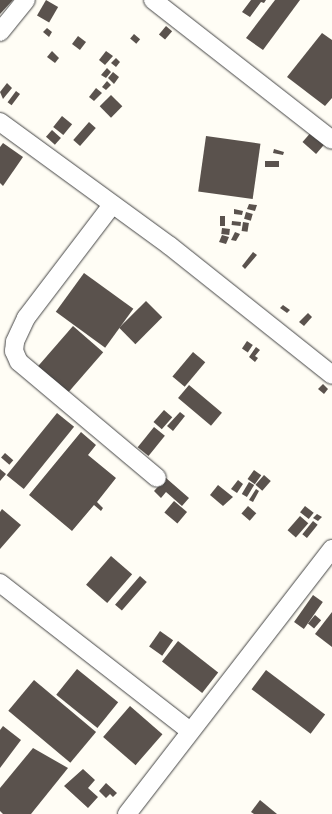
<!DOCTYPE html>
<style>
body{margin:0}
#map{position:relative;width:332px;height:814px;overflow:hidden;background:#fffdf5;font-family:"Roboto Serif",serif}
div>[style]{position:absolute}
.building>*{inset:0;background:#5a524d;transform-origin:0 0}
.roads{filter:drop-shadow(0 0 1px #444) drop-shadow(0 0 1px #444)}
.minor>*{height:18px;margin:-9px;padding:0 9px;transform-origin:9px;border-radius:9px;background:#fff}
span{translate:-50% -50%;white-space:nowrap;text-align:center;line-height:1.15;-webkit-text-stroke:4px #fff;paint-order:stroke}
</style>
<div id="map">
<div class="building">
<i style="clip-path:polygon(0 0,13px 0,0 14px)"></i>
<i style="left:46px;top:0;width:14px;height:18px;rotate:30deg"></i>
<i style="clip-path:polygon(251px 0,266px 0,264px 3px,261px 2px,250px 17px,242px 12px)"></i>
<i style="clip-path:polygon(275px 0,300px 0,263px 50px,246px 38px)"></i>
<i style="left:166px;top:26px;width:8px;height:11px;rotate:40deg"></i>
<i style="clip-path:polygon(47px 28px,52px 32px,49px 37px,43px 32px)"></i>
<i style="clip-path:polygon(322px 33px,332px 40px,332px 98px,325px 106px,287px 77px)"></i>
<i style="left:134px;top:34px;width:8px;height:6px;rotate:40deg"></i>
<i style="left:78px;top:36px;width:10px;height:10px;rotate:37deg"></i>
<i style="clip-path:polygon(52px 51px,59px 58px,55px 63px,47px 57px)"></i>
<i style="clip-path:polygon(106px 51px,113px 56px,105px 65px,99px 60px)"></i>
<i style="clip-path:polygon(116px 58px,120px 62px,116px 67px,111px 63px)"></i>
<i style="clip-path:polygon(107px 68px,111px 72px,106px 78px,101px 75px)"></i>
<i style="clip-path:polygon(113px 72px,119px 77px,114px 84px,108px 78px)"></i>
<i style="clip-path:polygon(107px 81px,111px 85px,106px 90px,102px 87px)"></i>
<i style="clip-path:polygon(7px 83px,12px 88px,3px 99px,0 92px)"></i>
<i style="clip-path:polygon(96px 88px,102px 93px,94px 101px,89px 97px)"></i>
<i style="left:16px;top:91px;width:5px;height:14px;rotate:37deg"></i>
<i style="left:111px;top:95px;width:16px;height:16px;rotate:45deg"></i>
<i style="left:62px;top:116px;width:13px;height:14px;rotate:39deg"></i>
<i style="left:89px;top:122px;width:9px;height:24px;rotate:41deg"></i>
<i style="left:52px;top:130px;width:12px;height:9px;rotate:42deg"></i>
<i style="left:313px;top:130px;width:18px;height:16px;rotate:41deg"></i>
<i style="left:206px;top:136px;width:55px;height:56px;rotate:8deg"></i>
<i style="clip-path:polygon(3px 143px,23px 157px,3px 186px,0 183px,0 147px)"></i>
<i style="clip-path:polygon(274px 149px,284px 152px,283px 155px,273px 153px)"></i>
<i style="left:265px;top:161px;width:14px;height:6px"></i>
<i style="clip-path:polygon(249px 204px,257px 205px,255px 211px,247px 209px)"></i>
<i style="clip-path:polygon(234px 209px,243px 211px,242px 215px,234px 214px)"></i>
<i style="left:246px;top:212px;width:7px;height:7px;rotate:16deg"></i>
<i style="left:220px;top:216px;width:5px;height:10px"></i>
<i style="left:232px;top:221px;width:9px;height:4px;rotate:6deg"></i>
<i style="left:243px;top:222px;width:6px;height:9px;rotate:9deg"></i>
<i style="left:222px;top:228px;width:8px;height:6px;rotate:7deg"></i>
<i style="clip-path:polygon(235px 232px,240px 234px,236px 241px,231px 240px)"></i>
<i style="clip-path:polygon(222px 235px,229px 237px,226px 244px,219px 242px)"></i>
<i style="clip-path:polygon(253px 252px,257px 255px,245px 269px,242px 266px)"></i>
<i style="left:84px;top:273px;width:61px;height:48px;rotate:36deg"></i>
<i style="left:146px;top:301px;width:23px;height:38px;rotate:45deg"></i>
<i style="clip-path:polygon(283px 305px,290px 310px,287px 313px,280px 308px)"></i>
<i style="clip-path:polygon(308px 313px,312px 317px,304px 326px,299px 322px)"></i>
<i style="left:73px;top:326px;width:40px;height:55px;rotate:41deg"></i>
<i style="left:247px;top:341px;width:7px;height:9px;rotate:34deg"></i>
<i style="clip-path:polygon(256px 347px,260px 350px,255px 356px,258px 358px,255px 362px,249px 357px)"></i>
<i style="left:193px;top:352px;width:16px;height:32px;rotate:40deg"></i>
<i style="clip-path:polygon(323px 384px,328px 389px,324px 394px,318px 389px)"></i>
<i style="left:189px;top:385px;width:43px;height:17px;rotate:40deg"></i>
<i style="left:164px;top:410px;width:11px;height:16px;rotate:41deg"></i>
<i style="clip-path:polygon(180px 412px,185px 416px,173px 431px,167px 426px)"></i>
<i style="left:57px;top:413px;width:22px;height:80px;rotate:39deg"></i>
<i style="left:154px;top:427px;width:14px;height:26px;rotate:39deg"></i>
<i style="clip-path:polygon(81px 432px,96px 445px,88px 455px,116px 478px,97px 502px,103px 508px,101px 511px,94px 505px,72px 531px,29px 495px)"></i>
<i style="left:5px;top:453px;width:11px;height:6px;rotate:41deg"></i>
<i style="clip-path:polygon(0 469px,6px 474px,0 481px)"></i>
<i style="left:254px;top:470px;width:9px;height:11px;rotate:36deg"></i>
<i style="left:264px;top:475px;width:9px;height:13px;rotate:41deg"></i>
<i style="clip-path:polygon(166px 478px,189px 498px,182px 506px,166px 492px,161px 498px,154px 491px)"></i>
<i style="clip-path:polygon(238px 480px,243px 484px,237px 493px,231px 489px)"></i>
<i style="left:249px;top:482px;width:6px;height:14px;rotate:31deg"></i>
<i style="clip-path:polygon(218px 485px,233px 497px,223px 506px,210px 495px)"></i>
<i style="clip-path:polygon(256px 489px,259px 491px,253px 502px,249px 500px)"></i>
<i style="left:174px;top:501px;width:17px;height:15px;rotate:40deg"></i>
<i style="left:248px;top:506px;width:11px;height:10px;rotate:41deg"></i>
<i style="left:305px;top:506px;width:11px;height:8px;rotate:38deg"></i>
<i style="clip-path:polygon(2px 509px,21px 525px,0 549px,0 512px)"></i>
<i style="clip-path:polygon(317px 514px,322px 517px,318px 521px,313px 518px)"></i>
<i style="left:300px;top:516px;width:11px;height:19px;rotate:41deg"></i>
<i style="left:313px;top:521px;width:6px;height:17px;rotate:39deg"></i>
<i style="left:111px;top:556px;width:28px;height:38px;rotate:41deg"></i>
<i style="left:140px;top:576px;width:9px;height:38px;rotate:41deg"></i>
<i style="left:313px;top:595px;width:12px;height:33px;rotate:35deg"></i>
<i style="clip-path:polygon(332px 612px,332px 647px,315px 634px)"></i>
<i style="left:315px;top:615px;width:8px;height:11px;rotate:40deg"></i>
<i style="left:160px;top:631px;width:16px;height:19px;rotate:35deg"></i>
<i style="left:178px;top:641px;width:51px;height:26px;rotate:38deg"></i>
<i style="left:77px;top:669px;width:53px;height:33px;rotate:39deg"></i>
<i style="left:266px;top:670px;width:74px;height:24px;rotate:37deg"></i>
<i style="left:34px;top:680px;width:81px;height:40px;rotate:40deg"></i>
<i style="left:130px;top:706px;width:43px;height:41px;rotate:41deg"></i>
<i style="clip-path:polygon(3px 726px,21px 740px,0 768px,0 730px)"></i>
<i style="clip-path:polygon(33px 748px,68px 768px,31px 814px,3px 814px,0 811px,0 788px)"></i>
<i style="clip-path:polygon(83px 769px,95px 780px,88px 788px,98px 797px,88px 808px,64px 786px)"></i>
<i style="clip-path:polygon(106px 783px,117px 793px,113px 797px,110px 794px,106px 798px,99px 791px)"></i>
<i style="clip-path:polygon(260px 800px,277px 814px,254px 814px,251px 812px)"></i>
</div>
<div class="roads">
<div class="minor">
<i style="left:153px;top:0;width:227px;rotate:38deg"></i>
<i style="left:0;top:32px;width:41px;rotate:-50.9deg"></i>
<i style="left:0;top:122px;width:210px;rotate:36.1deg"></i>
<i style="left:170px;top:246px;width:207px;rotate:38.5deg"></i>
<i style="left:112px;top:205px;width:142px;rotate:127.3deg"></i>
<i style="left:26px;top:318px;width:26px;rotate:115deg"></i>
<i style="left:15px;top:342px;width:9px;rotate:96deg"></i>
<i style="left:14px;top:351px;width:12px;rotate:66deg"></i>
<i style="left:19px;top:362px;width:180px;rotate:40deg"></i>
<i style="left:0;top:583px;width:241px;rotate:37.9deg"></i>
<i style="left:127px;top:814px;width:335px;rotate:-52.3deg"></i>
</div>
</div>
</div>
